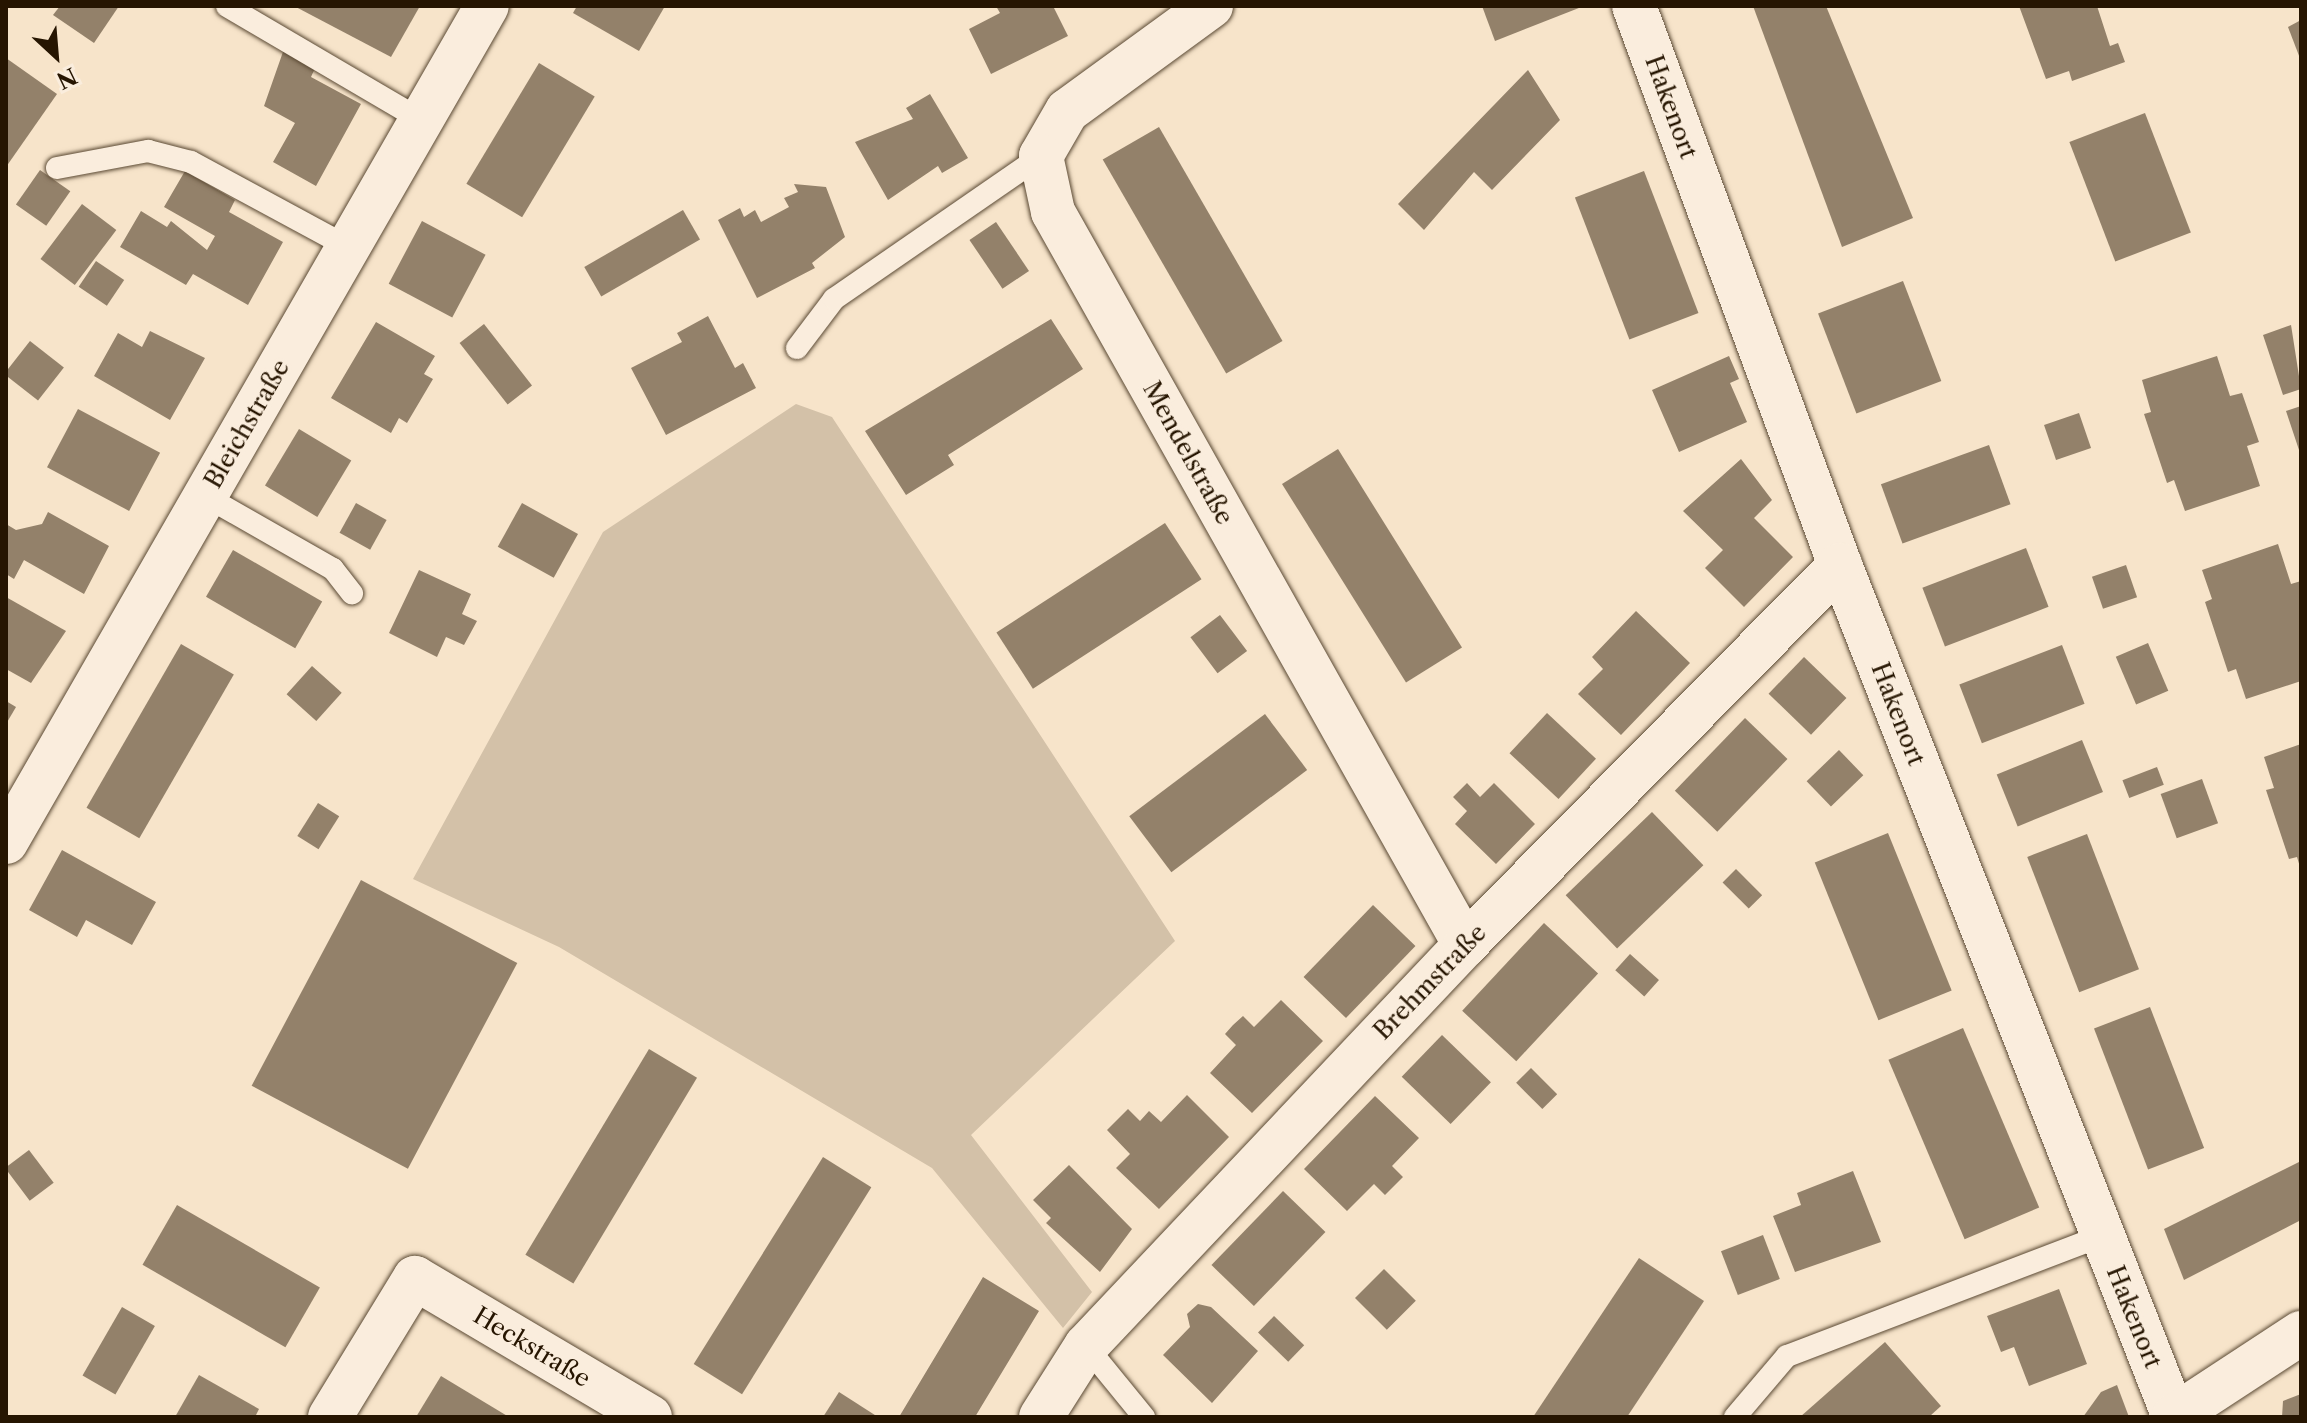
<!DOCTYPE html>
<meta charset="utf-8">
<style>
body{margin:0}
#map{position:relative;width:2307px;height:1423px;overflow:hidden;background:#f7e4ca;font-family:"Libre Caslon Text",serif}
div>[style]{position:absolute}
.green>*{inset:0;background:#d3c1a8}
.building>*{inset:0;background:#93816a;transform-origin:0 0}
.roads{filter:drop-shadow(0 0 2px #5a4933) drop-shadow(0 0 2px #5a4933)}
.lane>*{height:22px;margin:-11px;padding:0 11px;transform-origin:11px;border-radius:11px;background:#faeddd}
.street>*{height:44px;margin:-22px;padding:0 22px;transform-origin:22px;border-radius:22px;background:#faeddd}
span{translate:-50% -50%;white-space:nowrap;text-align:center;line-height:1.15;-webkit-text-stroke:7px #faeddd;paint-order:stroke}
.street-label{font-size:24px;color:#261501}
.frame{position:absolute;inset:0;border:8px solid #261501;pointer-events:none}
.north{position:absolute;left:16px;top:16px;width:80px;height:80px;-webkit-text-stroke:6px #faeddd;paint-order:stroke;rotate:154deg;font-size:22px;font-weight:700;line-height:32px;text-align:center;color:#261501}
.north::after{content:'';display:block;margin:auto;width:28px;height:36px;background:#261501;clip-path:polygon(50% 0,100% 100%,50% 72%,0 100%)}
</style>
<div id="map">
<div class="green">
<i style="clip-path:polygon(796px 404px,832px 417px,1175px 941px,971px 1135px,1092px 1292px,1063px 1328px,932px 1168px,559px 947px,413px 879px,603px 532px)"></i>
</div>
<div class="building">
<i style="clip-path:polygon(60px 6px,119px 6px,94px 43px,53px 15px)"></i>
<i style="clip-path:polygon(294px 6px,420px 6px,391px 57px)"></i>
<i style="clip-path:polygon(577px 6px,665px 6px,639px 51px,573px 13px)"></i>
<i style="clip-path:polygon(996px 6px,1053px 6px,1068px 36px,991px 74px,969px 29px,1000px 13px)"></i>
<i style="clip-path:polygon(1482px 6px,1584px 6px,1495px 41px)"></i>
<i style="clip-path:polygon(1753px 6px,1826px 6px,1913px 218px,1842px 247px)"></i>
<i style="clip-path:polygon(2019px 6px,2097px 6px,2110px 46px,2118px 43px,2125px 62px,2072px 81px,2069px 71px,2046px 79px)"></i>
<i style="clip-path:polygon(2301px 20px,2301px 61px,2288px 27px)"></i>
<i style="clip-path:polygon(284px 49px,316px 66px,311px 77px,361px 104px,316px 186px,273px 162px,295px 123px,264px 106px)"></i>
<i style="clip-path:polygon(6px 58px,57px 94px,6px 167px)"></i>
<i style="left:539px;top:63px;width:65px;height:141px;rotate:31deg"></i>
<i style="clip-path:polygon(1528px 70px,1560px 120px,1492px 190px,1474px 172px,1424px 230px,1398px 204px)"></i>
<i style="clip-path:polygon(930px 94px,968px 158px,942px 173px,938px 166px,888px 200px,855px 142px,913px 119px,906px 108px)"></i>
<i style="left:2145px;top:113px;width:128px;height:81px;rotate:69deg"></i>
<i style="left:1159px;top:127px;width:247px;height:65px;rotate:60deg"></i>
<i style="left:40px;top:170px;width:37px;height:42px;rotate:35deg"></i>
<i style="clip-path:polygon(185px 171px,235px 200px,229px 212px,283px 242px,248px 305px,193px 274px,186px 285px,120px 247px,141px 211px,167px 227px,171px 221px,207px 250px,215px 236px,164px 207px)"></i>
<i style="left:1644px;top:171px;width:152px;height:74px;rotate:69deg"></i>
<i style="clip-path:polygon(794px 184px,826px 187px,845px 237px,812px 263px,815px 268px,757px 298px,718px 220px,740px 208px,744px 217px,755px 210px,761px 222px,789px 207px,784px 198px,798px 192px)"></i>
<i style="left:82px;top:204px;width:43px;height:69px;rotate:37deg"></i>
<i style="left:683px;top:210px;width:34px;height:114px;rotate:60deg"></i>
<i style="left:422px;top:221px;width:72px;height:71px;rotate:28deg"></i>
<i style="left:996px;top:222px;width:59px;height:32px;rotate:56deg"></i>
<i style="left:96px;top:261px;width:34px;height:31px;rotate:34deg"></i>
<i style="left:1903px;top:281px;width:107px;height:91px;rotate:69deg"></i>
<i style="clip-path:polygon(708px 316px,735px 368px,743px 363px,756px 388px,666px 435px,631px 368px,682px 342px,677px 333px)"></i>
<i style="clip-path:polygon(1051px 319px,1083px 369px,948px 455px,954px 465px,906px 495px,865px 431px)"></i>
<i style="clip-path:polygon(376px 322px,435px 356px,424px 374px,433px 379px,407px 423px,399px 418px,391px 433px,331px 398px)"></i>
<i style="left:484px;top:324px;width:78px;height:31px;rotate:52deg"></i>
<i style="clip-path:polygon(2291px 325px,2301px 389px,2283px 395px,2263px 335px)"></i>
<i style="clip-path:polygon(150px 331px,205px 358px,170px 420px,94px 376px,118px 333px,142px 347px)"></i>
<i style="left:30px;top:341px;width:43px;height:42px;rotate:38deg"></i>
<i style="clip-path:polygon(1729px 356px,1739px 379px,1730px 383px,1747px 422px,1679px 452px,1652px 390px)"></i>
<i style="clip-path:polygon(2217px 356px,2230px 396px,2242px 393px,2259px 442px,2247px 446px,2260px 486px,2185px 511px,2174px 480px,2167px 483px,2144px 414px,2151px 412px,2142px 380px)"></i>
<i style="clip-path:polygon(2301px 406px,2301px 453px,2300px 453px,2286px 411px)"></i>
<i style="left:78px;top:409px;width:93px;height:66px;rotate:28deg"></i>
<i style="left:2079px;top:413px;width:37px;height:37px;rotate:71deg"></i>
<i style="left:299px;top:429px;width:61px;height:66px;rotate:31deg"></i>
<i style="left:1989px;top:445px;width:63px;height:115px;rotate:70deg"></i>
<i style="left:1338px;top:449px;width:234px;height:66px;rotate:58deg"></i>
<i style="clip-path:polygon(1741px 459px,1772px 500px,1754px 518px,1793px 557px,1744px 607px,1705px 568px,1723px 550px,1683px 511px)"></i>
<i style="left:356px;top:503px;width:35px;height:34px;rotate:29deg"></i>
<i style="left:522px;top:503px;width:64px;height:50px;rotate:29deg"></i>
<i style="clip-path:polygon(48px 512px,109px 546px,84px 594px,24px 560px,14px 579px,6px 574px,6px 524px,16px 530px,42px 524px)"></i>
<i style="left:1165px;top:523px;width:67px;height:201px;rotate:57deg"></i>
<i style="clip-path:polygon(2278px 544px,2291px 584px,2301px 581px,2301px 681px,2246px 699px,2236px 669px,2228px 672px,2205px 602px,2212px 599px,2202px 570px)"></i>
<i style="left:2026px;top:548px;width:63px;height:111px;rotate:69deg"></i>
<i style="left:233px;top:550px;width:103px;height:54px;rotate:30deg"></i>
<i style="left:2126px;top:565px;width:34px;height:36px;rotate:71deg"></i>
<i style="clip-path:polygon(419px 570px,471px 594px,462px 614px,477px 621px,464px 645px,446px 637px,437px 657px,389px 633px)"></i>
<i style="clip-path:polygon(6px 597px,66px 631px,31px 683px,6px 669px)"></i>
<i style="clip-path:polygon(1636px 611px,1690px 663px,1621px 735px,1578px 694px,1603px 669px,1592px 657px)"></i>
<i style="left:1220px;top:615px;width:45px;height:37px;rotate:53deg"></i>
<i style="left:2148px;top:643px;width:52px;height:35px;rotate:67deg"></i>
<i style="left:181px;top:644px;width:61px;height:189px;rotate:30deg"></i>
<i style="left:2062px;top:645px;width:63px;height:110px;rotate:69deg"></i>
<i style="left:1804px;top:657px;width:59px;height:51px;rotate:44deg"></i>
<i style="left:312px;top:666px;width:40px;height:38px;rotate:42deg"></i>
<i style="clip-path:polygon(6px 701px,16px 707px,6px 724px)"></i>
<i style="left:1547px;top:713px;width:67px;height:55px;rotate:43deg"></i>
<i style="left:1265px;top:714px;width:70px;height:170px;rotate:53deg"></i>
<i style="left:1745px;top:718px;width:59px;height:101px;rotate:44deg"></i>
<i style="left:2082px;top:740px;width:56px;height:92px;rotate:68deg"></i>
<i style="clip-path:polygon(2301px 744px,2301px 867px,2300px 867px,2297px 857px,2289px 859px,2266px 790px,2274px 788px,2264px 757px)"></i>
<i style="left:1839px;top:750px;width:35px;height:45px;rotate:46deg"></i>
<i style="left:2157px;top:767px;width:19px;height:37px;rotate:69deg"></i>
<i style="left:2202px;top:779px;width:47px;height:44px;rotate:70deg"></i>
<i style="clip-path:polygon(1467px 783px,1480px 797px,1494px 783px,1535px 824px,1496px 864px,1455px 824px,1467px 811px,1453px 797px)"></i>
<i style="left:318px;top:803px;width:25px;height:39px;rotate:32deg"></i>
<i style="left:1652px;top:812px;width:74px;height:120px;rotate:46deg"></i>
<i style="left:1888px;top:833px;width:170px;height:79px;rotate:68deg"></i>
<i style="left:2087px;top:834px;width:145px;height:64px;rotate:69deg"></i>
<i style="clip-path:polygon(62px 850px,156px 902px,132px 945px,86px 920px,77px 937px,29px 910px)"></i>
<i style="left:1736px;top:869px;width:37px;height:19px;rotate:45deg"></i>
<i style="left:361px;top:880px;width:177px;height:233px;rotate:28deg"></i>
<i style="left:1373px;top:905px;width:59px;height:100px;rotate:44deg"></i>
<i style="left:1544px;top:923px;width:74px;height:120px;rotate:43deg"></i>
<i style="left:1630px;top:954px;width:39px;height:22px;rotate:42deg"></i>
<i style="clip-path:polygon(1281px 1000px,1323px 1041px,1252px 1113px,1210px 1073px,1236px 1045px,1225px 1034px,1233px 1025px,1243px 1016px,1254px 1027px)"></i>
<i style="left:2150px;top:1007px;width:151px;height:60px;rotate:69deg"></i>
<i style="left:1963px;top:1028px;width:195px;height:81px;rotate:67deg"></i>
<i style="left:1442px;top:1035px;width:68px;height:58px;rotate:44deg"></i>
<i style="left:649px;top:1049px;width:56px;height:240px;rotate:31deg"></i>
<i style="left:1531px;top:1068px;width:37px;height:21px;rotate:45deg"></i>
<i style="clip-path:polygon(1187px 1095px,1229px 1137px,1159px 1209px,1116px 1168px,1130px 1154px,1107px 1130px,1128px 1109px,1140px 1121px,1149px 1111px,1161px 1122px)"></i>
<i style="clip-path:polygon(1375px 1096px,1419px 1138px,1392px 1166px,1403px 1177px,1385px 1195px,1374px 1184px,1347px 1211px,1304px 1169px)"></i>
<i style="left:29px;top:1150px;width:41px;height:30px;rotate:53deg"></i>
<i style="left:823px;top:1157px;width:57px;height:244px;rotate:32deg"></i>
<i style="clip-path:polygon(2301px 1161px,2301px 1220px,2184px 1280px,2164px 1229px)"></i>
<i style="clip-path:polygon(1069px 1165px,1132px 1229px,1100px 1272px,1046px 1223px,1051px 1218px,1033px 1200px)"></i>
<i style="clip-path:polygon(1853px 1171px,1881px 1242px,1795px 1272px,1773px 1216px,1801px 1205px,1797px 1193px)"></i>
<i style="left:1283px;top:1191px;width:59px;height:103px;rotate:44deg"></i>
<i style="left:177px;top:1205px;width:165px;height:69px;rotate:30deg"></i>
<i style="left:1763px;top:1235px;width:47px;height:45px;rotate:69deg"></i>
<i style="clip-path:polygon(1639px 1258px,1704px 1301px,1627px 1417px,1533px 1417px)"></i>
<i style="left:1384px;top:1269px;width:45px;height:41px;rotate:45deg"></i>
<i style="clip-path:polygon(983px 1277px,1039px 1311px,981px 1407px,975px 1417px,899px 1417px)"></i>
<i style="clip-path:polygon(2059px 1289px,2087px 1364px,2029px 1386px,2014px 1347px,2001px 1352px,1987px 1316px)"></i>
<i style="clip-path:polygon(1198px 1304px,1211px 1307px,1258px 1351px,1212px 1403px,1163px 1355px,1190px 1327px,1187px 1314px)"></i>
<i style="left:122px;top:1307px;width:38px;height:79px;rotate:30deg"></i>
<i style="left:1274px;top:1316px;width:42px;height:23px;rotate:44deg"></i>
<i style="clip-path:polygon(1885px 1342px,1941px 1406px,1930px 1416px,1800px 1417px)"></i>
<i style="clip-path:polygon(199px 1375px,259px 1409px,255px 1417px,175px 1417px)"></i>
<i style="clip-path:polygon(441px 1376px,509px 1417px,416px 1417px)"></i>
<i style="clip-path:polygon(2117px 1385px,2129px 1417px,2083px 1417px,2101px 1392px)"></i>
<i style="clip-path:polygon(839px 1392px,878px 1417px,823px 1417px)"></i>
<i style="clip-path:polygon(2301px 1394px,2301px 1417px,2282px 1417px,2283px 1401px)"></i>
</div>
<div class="roads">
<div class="lane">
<i style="left:227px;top:6px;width:225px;rotate:30.4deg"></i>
<i style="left:57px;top:168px;width:93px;rotate:-10.6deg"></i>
<i style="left:148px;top:151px;width:44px;rotate:14.3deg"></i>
<i style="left:191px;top:162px;width:179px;rotate:28.4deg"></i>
<i style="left:797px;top:348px;width:61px;rotate:-52.9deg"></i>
<i style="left:834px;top:299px;width:252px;rotate:-34.6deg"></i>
<i style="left:205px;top:496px;width:147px;rotate:29.7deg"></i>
<i style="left:333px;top:569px;width:31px;rotate:52deg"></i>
<i style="left:1086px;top:1346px;width:92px;rotate:50.8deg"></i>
<i style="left:1735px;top:1417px;width:80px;rotate:-49.6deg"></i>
<i style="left:1787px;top:1356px;width:336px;rotate:-20.9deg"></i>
</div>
<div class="street">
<i style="left:1211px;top:6px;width:178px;rotate:143.9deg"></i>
<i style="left:1067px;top:111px;width:52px;rotate:120deg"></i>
<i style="left:1041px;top:156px;width:57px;rotate:77.9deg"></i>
<i style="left:1053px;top:212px;width:841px;rotate:60.66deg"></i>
<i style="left:1634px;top:6px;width:596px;rotate:69.77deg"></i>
<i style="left:1840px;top:565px;width:915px;rotate:68.59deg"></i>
<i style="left:6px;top:842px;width:964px;rotate:-60.09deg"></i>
<i style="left:2174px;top:1416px;width:152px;rotate:-33.2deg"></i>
<i style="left:330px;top:1417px;width:163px;rotate:-58.6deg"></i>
<i style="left:415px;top:1278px;width:273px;rotate:30.6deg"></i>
<i style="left:1041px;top:1417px;width:84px;rotate:-57.6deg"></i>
<i style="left:1086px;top:1346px;width:552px;rotate:-46.62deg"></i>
<i style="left:1465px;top:945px;width:534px;rotate:-45.38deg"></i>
</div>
</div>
<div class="street-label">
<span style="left:1671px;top:107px;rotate:70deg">Hakenort</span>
<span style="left:247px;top:424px;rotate:-60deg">Bleichstraße</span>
<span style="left:1188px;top:453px;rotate:61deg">Mendelstraße</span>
<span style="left:1898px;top:714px;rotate:69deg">Hakenort</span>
<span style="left:1430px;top:982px;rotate:-46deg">Brehmstraße</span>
<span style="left:2134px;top:1317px;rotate:68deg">Hakenort</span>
<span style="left:532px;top:1347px;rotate:31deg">Heckstraße</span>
</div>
<div class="frame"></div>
<div class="north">N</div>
</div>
